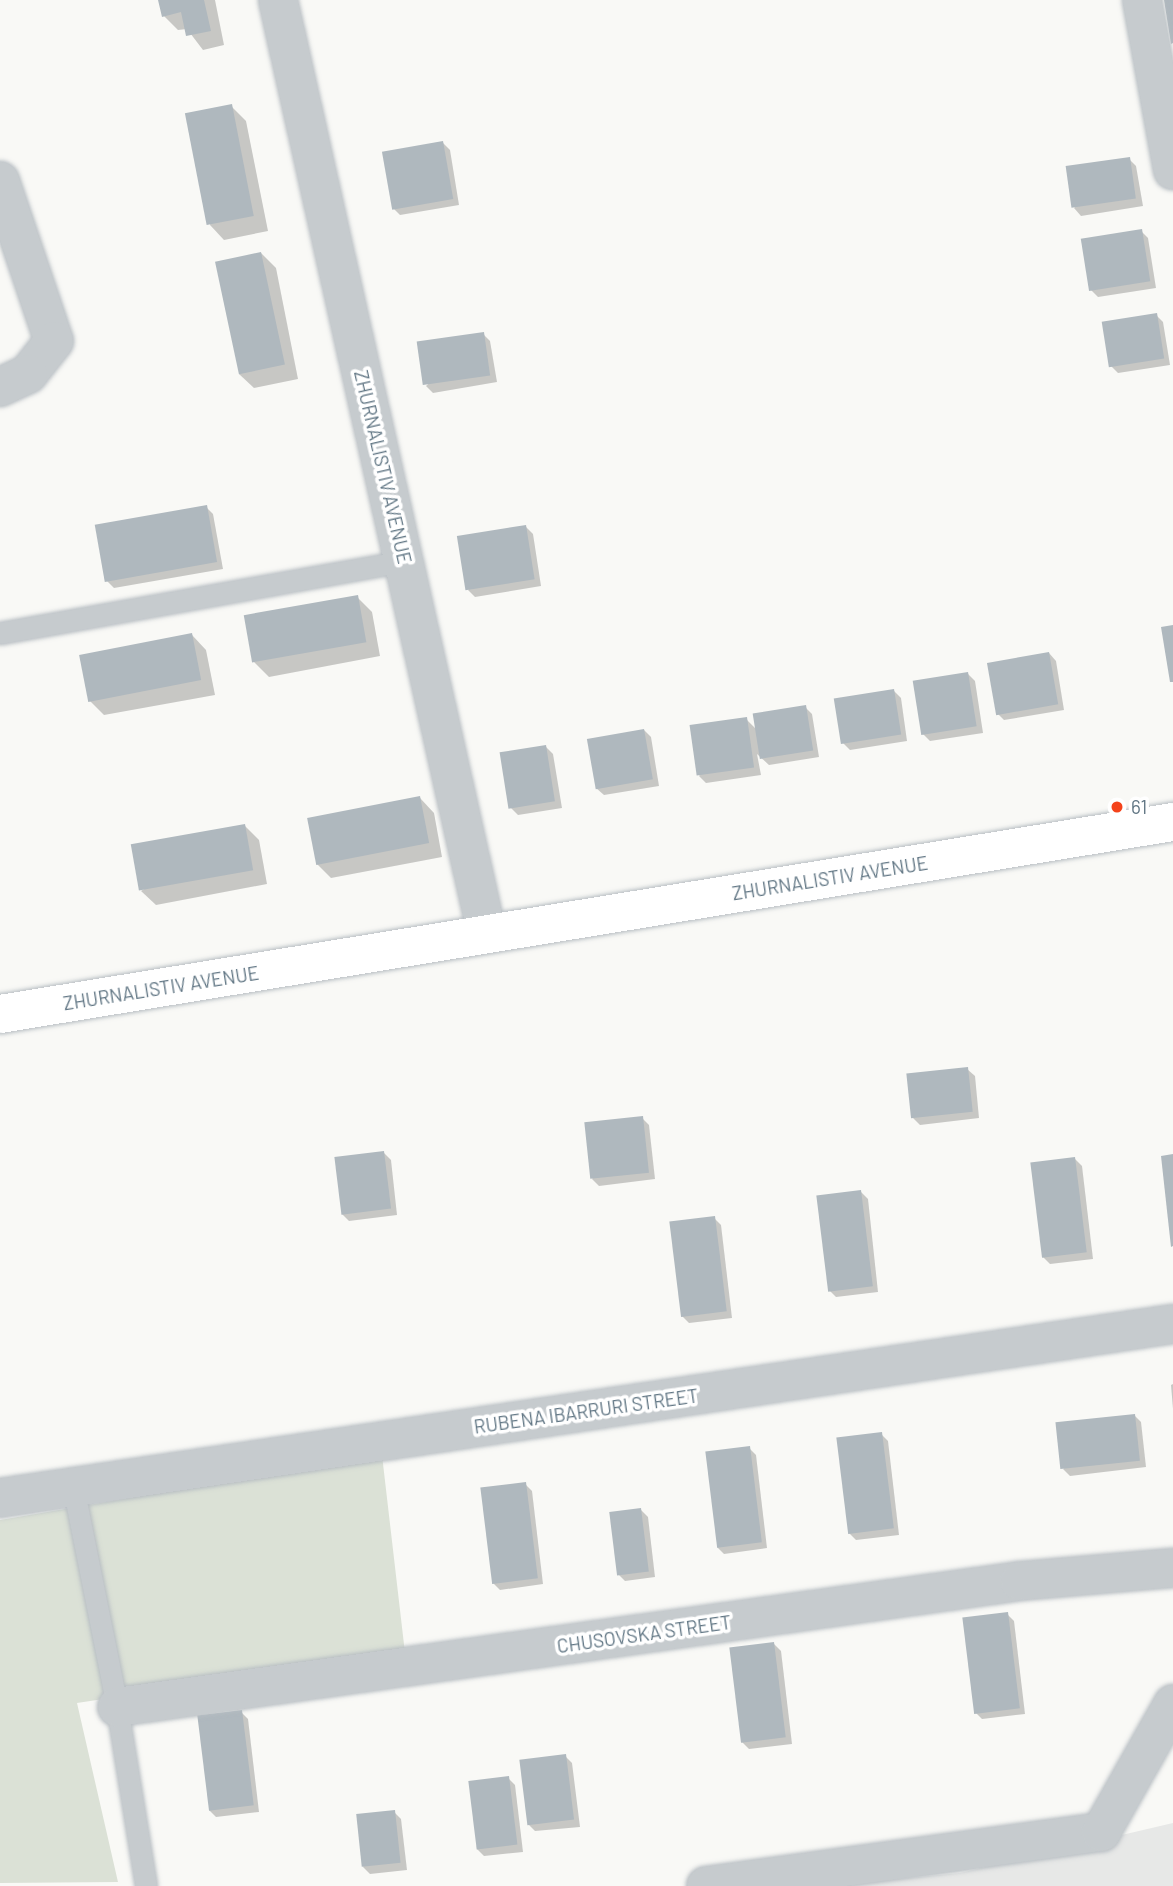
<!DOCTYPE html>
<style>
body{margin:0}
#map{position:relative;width:1173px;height:1886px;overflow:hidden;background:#f9f9f6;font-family:Barlow,sans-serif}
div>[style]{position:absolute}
.built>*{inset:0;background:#e7e8e7}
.green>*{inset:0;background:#dbe1d6}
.shadow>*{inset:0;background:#0003}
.building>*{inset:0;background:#afb8be;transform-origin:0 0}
.roads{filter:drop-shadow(0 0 2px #b8bec3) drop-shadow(0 0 2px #b8bec3)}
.lane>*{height:21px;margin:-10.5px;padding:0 10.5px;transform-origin:10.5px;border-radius:10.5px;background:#c6cbce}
.street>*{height:38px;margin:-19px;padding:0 19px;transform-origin:19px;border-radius:19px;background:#c6cbce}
.secondary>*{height:38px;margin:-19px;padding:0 19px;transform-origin:19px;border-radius:19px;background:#fff}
.dots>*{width:19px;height:19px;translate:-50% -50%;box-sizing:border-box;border:4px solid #fff;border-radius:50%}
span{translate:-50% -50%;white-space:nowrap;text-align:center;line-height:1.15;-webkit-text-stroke:7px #fff;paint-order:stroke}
.street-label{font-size:19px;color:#617684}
.poi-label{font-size:19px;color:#617684}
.left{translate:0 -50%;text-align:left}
</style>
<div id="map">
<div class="built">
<i style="clip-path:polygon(1173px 1823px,1173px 1886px,826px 1886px,960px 1873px)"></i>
</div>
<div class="green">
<i style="clip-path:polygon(382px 1455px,405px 1653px,77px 1703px,118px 1882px,0 1883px,0 1520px)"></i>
</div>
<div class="shadow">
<i style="clip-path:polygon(160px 0,215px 0,224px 45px,203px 50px,187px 29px,178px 30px,164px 16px)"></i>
<i style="clip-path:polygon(231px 106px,246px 121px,268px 231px,224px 240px,210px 225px)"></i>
<i style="clip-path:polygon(443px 143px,450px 150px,459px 205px,400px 215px,393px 208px)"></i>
<i style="clip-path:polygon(1129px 159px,1136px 166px,1143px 206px,1081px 216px,1074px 208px)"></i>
<i style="clip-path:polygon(1141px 231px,1148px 238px,1156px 288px,1098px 297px,1091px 290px)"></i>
<i style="clip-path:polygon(261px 253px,276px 268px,298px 379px,254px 388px,239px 374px)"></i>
<i style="clip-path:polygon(1156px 315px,1163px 322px,1170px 365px,1118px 373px,1111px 366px)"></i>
<i style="clip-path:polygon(483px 334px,490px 341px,497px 382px,433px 393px,426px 386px)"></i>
<i style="clip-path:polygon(206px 507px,213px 514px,223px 569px,114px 588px,107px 581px)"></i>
<i style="clip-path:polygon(526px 527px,533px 534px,541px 586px,475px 597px,468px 590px)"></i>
<i style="clip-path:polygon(357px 597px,372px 612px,380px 656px,269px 677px,254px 662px)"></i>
<i style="clip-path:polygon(192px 635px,206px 650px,215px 695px,104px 715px,89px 700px)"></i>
<i style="clip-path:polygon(1049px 653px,1056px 661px,1064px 710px,1004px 720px,997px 713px)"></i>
<i style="clip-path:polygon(968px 674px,975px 681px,983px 733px,930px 741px,923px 734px)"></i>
<i style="clip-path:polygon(894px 691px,901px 698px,907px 741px,850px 750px,843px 743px)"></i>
<i style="clip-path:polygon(805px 707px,812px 714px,819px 757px,769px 765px,757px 754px,761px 775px,706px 783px,699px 776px,746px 719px,757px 730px)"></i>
<i style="clip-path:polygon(644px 730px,651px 737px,659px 786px,604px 795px,596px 788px)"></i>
<i style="clip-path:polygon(546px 747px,553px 754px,562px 808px,518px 815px,511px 808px)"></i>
<i style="clip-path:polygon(420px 798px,434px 813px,442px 857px,331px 878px,316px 863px)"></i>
<i style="clip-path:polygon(244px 825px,259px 840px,267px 884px,156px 905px,141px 891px)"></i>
<i style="clip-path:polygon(967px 1069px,975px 1076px,979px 1118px,920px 1125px,913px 1118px)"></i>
<i style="clip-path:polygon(642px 1118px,649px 1125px,655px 1179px,599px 1186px,592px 1179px)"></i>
<i style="clip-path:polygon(384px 1153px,391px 1160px,397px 1215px,349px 1221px,342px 1214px)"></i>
<i style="clip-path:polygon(1075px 1159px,1082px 1166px,1093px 1259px,1050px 1264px,1043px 1257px)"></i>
<i style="clip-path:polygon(861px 1192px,868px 1199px,878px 1292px,836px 1297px,829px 1290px)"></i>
<i style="clip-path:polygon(714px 1218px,721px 1225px,732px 1318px,689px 1323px,682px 1316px)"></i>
<i style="clip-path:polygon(1173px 1384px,1173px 1409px,1171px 1385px)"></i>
<i style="clip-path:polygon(1134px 1415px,1141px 1422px,1146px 1467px,1070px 1476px,1063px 1469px)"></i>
<i style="clip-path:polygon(881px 1434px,888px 1441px,899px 1535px,856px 1540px,849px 1533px)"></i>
<i style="clip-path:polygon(749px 1448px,756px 1455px,767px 1548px,724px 1554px,717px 1547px)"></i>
<i style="clip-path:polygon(525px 1484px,532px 1491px,543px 1584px,500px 1590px,493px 1583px)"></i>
<i style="clip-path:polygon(641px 1510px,648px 1517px,655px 1577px,625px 1581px,618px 1574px)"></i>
<i style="clip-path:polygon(1007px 1614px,1014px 1621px,1025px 1714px,982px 1719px,975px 1712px)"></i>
<i style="clip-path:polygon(774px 1644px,781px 1651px,792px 1744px,749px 1749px,742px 1742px)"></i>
<i style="clip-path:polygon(241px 1712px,248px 1719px,259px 1812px,216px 1817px,209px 1810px)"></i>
<i style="clip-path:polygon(565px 1756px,572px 1763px,580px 1827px,535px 1831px,528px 1824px)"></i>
<i style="clip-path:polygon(508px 1778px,515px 1785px,523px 1852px,484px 1856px,477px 1849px)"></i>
<i style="clip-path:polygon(394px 1812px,401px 1819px,407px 1870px,370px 1874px,363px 1867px)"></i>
</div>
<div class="building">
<i style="clip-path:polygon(158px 0,204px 0,211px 31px,186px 36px,181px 12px,162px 17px)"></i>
<i style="clip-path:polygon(1164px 0,1173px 0,1173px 43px,1171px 44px)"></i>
<i style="left:232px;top:104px;width:114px;height:48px;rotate:79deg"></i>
<i style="left:443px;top:141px;width:59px;height:62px;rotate:80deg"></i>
<i style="left:1130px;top:157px;width:42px;height:65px;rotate:82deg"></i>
<i style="left:1142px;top:229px;width:53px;height:62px;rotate:81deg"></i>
<i style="left:261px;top:252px;width:115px;height:47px;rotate:78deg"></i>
<i style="left:1157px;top:313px;width:46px;height:56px;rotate:81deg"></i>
<i style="left:484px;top:332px;width:44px;height:68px;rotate:82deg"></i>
<i style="left:207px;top:505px;width:58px;height:114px;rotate:80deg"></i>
<i style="left:526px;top:525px;width:55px;height:70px;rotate:81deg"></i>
<i style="left:358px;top:595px;width:48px;height:116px;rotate:80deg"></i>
<i style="clip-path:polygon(1173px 625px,1173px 682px,1170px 682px,1161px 627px)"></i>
<i style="left:192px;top:633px;width:48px;height:115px;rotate:79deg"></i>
<i style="left:1049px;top:652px;width:53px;height:63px;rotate:80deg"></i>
<i style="left:968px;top:672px;width:55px;height:56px;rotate:81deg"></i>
<i style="left:894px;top:689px;width:46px;height:61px;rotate:81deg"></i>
<i style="left:806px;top:705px;width:46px;height:54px;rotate:81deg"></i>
<i style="left:747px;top:717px;width:51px;height:58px;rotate:82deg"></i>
<i style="left:644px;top:729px;width:51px;height:58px;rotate:80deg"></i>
<i style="left:546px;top:745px;width:57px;height:47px;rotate:81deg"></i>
<i style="left:420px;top:796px;width:48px;height:115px;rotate:79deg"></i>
<i style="left:245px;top:824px;width:47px;height:116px;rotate:80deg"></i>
<i style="left:968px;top:1067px;width:45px;height:62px;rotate:84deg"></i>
<i style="left:643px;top:1116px;width:57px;height:59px;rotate:84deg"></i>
<i style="left:384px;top:1151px;width:58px;height:50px;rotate:83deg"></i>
<i style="clip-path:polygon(1173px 1154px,1173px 1246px,1171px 1247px,1161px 1156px)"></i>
<i style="left:1075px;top:1157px;width:96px;height:45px;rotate:83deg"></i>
<i style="left:861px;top:1190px;width:97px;height:45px;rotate:83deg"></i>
<i style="left:715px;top:1216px;width:96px;height:46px;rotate:83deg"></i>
<i style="left:1135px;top:1414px;width:47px;height:80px;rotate:84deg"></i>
<i style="left:882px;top:1432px;width:97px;height:46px;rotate:83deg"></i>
<i style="left:750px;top:1446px;width:97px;height:45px;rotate:83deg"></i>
<i style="left:526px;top:1482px;width:97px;height:46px;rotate:83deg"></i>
<i style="left:641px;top:1508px;width:64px;height:32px;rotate:83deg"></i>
<i style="left:1008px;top:1612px;width:97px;height:46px;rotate:83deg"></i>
<i style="left:774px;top:1642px;width:96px;height:45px;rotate:83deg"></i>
<i style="left:242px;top:1710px;width:96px;height:45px;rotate:83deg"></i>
<i style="left:566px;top:1754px;width:66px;height:47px;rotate:83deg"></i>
<i style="left:509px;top:1776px;width:69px;height:41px;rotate:83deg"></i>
<i style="left:395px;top:1810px;width:53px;height:39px;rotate:84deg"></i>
</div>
<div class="roads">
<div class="lane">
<i style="left:0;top:633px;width:410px;rotate:-10.1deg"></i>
<i style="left:73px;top:1486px;width:225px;rotate:78.7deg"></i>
<i style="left:117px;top:1707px;width:181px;rotate:80.8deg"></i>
</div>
<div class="street">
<i style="left:278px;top:0;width:957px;rotate:77.39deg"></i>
<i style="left:1142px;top:0;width:173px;rotate:79.7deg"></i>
<i style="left:0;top:181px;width:169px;rotate:71.4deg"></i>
<i style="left:54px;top:341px;width:42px;rotate:128.2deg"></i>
<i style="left:28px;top:374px;width:31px;rotate:155deg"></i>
<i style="left:0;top:1498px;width:1186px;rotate:-8.44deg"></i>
<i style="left:117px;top:1707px;width:912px;rotate:-7.94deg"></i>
<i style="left:1020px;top:1581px;width:154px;rotate:-4.9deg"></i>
<i style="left:706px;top:1886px;width:399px;rotate:-7.8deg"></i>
<i style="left:1101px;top:1832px;width:147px;rotate:-60.6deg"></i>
</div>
<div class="secondary">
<i style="left:0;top:1014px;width:1189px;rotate:-9.3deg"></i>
</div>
</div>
<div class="dots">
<i style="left:1117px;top:807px;background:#f4431b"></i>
</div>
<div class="street-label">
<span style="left:383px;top:467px;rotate:77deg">ZHURNALISTIV AVENUE</span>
<span style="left:830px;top:878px;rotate:-9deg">ZHURNALISTIV AVENUE</span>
<span style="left:161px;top:988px;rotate:-9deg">ZHURNALISTIV AVENUE</span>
<span style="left:586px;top:1411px;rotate:-8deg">RUBENA IBARRURI STREET</span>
<span style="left:644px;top:1634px;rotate:-8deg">CHUSOVSKA STREET</span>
</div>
<div class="poi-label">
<span class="left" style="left:1131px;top:807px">61</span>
</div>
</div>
